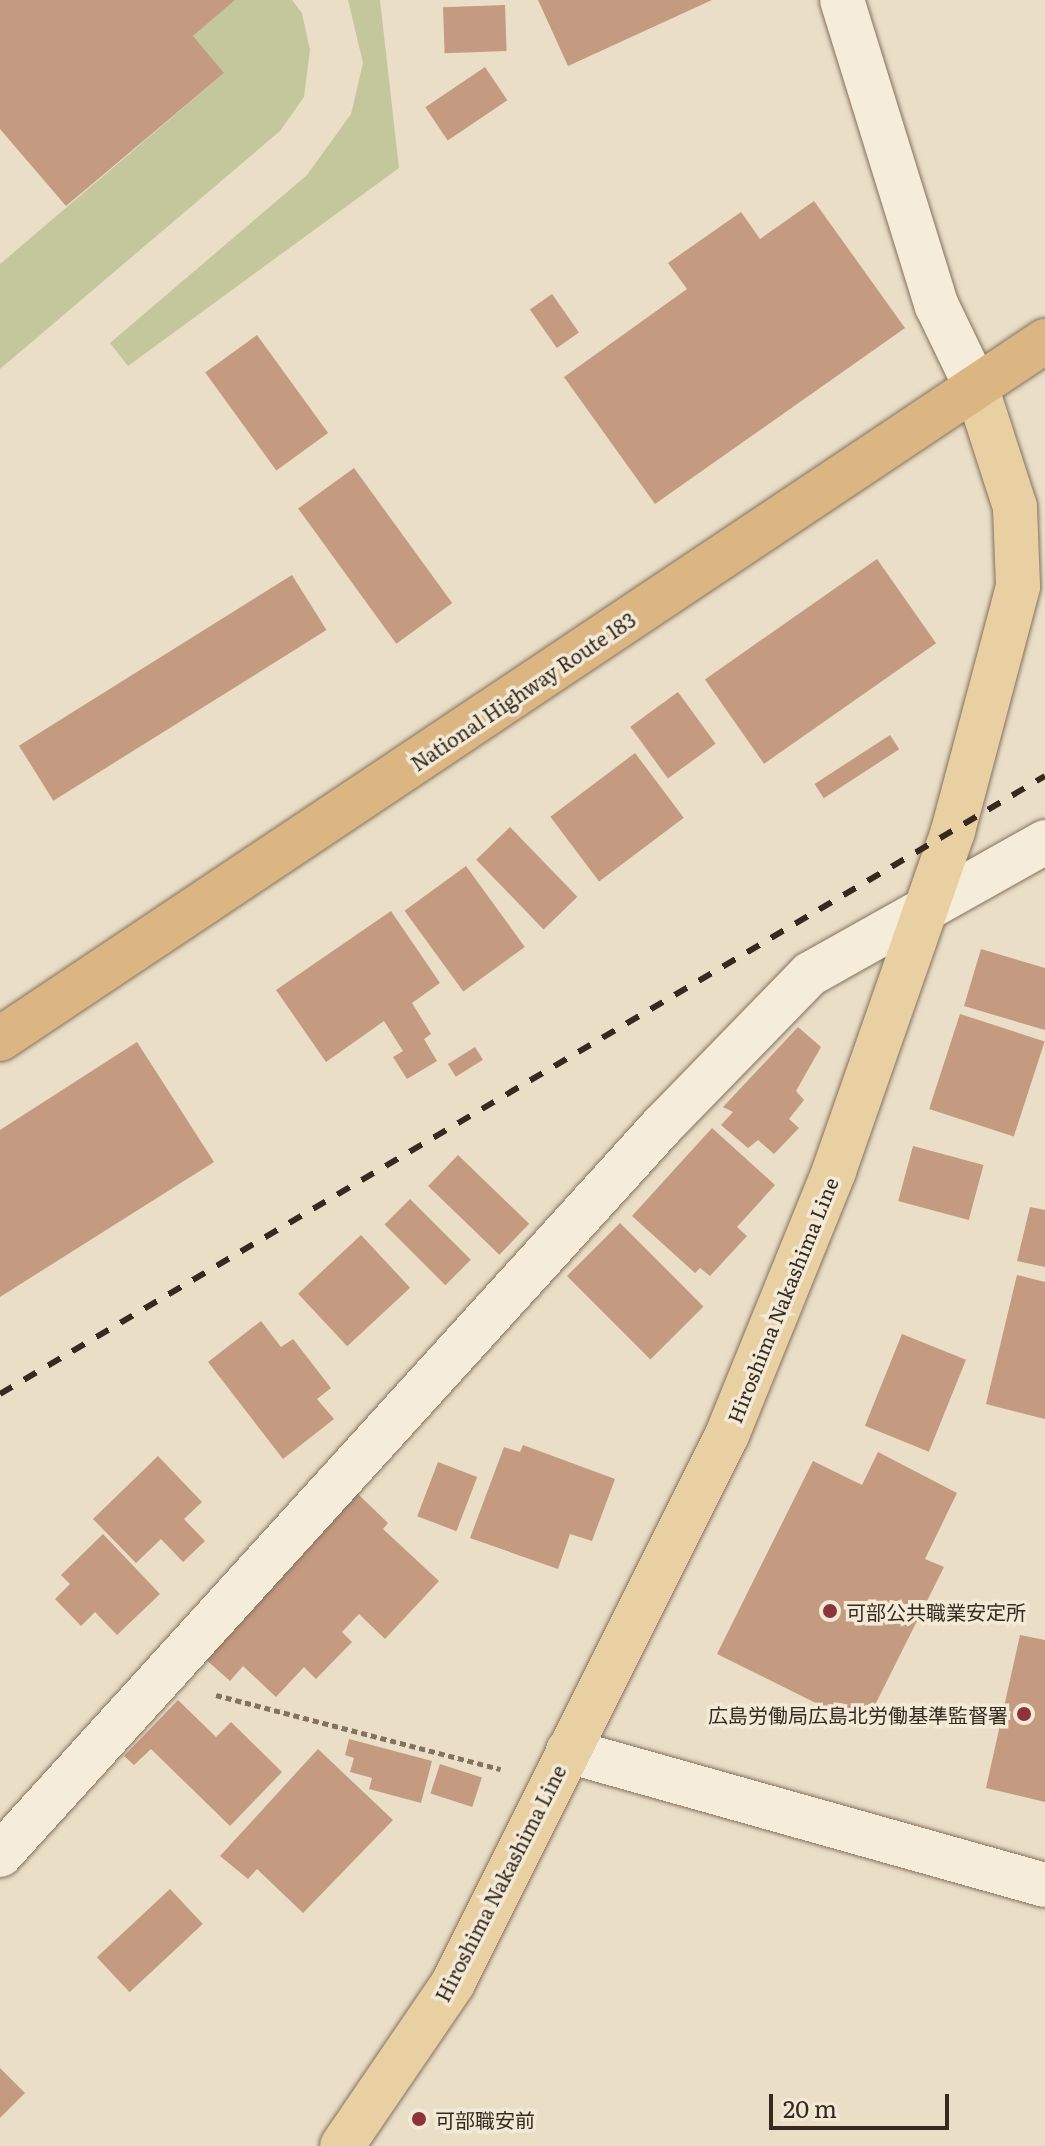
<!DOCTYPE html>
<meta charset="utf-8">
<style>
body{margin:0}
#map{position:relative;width:1045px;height:2146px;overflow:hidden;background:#eadec7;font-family:Literata,"Noto Sans JP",serif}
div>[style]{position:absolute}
.green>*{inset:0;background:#c4c79c}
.building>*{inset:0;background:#c49a81;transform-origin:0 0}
.path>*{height:5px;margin-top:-2.5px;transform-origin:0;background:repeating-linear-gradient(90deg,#84715e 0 6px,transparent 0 10px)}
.roads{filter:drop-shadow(0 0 2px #84715e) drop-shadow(0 0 2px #84715e)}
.minor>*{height:44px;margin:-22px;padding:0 22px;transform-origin:22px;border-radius:22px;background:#f5ecda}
.primary>*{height:44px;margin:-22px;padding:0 22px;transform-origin:22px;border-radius:22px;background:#e9d0a3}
.trunk>*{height:44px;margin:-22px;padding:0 22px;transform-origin:22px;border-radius:22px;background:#dcb682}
.rail>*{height:6px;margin-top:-3px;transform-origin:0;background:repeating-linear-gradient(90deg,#362a20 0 14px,transparent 0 28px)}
.dots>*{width:22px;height:22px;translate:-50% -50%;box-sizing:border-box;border:4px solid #f2e9d6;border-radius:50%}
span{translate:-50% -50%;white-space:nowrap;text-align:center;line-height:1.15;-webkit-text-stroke:7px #f2e9d6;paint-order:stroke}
.street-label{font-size:20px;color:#362a20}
.poi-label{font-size:20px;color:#362a20}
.left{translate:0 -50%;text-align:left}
.right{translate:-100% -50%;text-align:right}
.scale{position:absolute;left:769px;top:2094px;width:180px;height:36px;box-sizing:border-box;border:4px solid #362a20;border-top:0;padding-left:10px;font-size:24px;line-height:28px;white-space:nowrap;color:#362a20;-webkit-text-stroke:6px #f2e9d6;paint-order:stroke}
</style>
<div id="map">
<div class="green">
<i style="clip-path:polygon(235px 0,292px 0,302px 13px,310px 50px,304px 97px,280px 131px,0 369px,0 264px,223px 74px,193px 36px)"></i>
<i style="clip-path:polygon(348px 0,380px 0,399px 168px,128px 366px,110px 343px,307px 175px,351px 114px,363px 63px)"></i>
</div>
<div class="building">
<i style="clip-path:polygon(0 0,235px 0,193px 36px,224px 73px,66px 206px,0 129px)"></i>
<i style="clip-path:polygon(538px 0,712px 0,568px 66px)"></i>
<i style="left:505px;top:5px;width:46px;height:62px;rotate:88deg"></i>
<i style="left:485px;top:67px;width:40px;height:72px;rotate:56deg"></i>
<i style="clip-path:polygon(814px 201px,905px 328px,655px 504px,564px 377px,687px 289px,668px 263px,741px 212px,760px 239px)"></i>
<i style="left:552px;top:294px;width:47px;height:27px;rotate:55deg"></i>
<i style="left:257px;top:335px;width:121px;height:64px;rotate:54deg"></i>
<i style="left:354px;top:468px;width:167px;height:69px;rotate:54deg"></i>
<i style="left:877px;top:559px;width:103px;height:210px;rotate:55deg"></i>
<i style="left:292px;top:575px;width:65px;height:322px;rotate:58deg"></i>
<i style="left:678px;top:692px;width:64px;height:59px;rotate:54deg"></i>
<i style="left:890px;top:735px;width:17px;height:90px;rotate:57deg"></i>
<i style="left:635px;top:753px;width:81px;height:106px;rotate:53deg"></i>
<i style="left:510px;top:827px;width:97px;height:47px;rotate:46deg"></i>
<i style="left:466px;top:866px;width:100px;height:76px;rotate:54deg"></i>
<i style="clip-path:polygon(391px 911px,440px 983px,412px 1003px,431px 1034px,424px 1039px,437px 1061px,407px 1079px,393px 1057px,403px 1051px,384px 1021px,326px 1062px,276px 990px)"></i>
<i style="clip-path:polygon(981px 949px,1045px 968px,1045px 1030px,964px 1006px)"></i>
<i style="left:960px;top:1014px;width:89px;height:100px;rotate:18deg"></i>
<i style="clip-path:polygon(798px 1027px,821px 1047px,796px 1091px,804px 1100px,789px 1119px,799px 1128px,774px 1154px,758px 1140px,748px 1148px,721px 1125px,733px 1112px,723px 1107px)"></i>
<i style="clip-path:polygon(137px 1042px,214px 1162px,0 1297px,0 1130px)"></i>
<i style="left:475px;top:1047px;width:15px;height:32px;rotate:58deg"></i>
<i style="clip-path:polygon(712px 1128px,775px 1185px,737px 1227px,747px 1236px,710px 1276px,700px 1268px,695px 1273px,632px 1216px)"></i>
<i style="left:913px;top:1146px;width:73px;height:57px;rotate:15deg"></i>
<i style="left:458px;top:1155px;width:99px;height:43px;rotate:44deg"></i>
<i style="left:410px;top:1199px;width:86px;height:36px;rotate:45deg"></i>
<i style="clip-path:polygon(1030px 1207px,1045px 1210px,1045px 1267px,1017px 1261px)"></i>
<i style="left:620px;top:1223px;width:118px;height:75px;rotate:45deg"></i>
<i style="left:361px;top:1235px;width:72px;height:86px;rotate:47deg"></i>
<i style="clip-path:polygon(1017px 1275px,1045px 1282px,1045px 1419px,986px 1404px)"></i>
<i style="clip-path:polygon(261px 1321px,281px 1347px,293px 1339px,331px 1388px,317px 1399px,334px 1419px,283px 1459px,208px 1362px)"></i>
<i style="left:902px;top:1334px;width:69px;height:99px;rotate:22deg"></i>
<i style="clip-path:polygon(523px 1445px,615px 1479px,592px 1541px,570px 1534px,558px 1569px,470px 1538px,504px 1447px,520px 1452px)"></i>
<i style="clip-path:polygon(878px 1452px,957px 1493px,925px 1559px,944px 1567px,864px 1727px,717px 1654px,813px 1461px,862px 1485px)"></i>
<i style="clip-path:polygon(158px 1456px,202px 1502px,184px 1519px,205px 1541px,183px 1562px,161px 1539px,136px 1563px,93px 1519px)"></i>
<i style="left:438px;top:1462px;width:42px;height:58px;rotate:21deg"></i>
<i style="clip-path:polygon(357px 1493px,388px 1523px,383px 1529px,439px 1581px,385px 1639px,359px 1614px,342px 1632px,352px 1642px,316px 1679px,304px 1667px,276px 1697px,243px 1666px,230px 1681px,203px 1657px)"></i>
<i style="clip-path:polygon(103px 1534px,160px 1594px,117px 1635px,95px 1612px,81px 1626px,55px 1599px,70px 1584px,61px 1575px)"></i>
<i style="clip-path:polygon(1020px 1635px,1045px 1640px,1045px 1802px,986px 1788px)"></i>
<i style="clip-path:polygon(178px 1700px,216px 1737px,231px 1722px,282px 1772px,230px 1826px,151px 1749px,134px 1765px,124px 1756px)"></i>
<i style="clip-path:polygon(349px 1739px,432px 1761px,421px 1803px,369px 1789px,372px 1778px,350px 1772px,354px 1758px,345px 1755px)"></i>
<i style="clip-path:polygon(318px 1749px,393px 1820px,303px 1913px,257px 1869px,248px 1879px,220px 1856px)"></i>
<i style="left:440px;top:1764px;width:44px;height:31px;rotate:18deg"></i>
<i style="left:170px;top:1889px;width:48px;height:100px;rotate:47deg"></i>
<i style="clip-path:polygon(0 2068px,25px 2093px,0 2118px)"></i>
</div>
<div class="path">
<i style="left:216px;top:1695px;width:294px;rotate:14.6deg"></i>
</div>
<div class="roads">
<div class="minor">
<i style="left:842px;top:0;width:320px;rotate:72.8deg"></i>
<i style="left:937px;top:306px;width:92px;rotate:64.3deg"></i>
<i style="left:568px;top:1751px;width:495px;rotate:15.7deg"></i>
<i style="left:0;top:1855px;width:985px;rotate:-47.76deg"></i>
<i style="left:662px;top:1126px;width:212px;rotate:-45.8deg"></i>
<i style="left:810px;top:974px;width:270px;rotate:-29.3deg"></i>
</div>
<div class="primary">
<i style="left:342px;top:2146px;width:197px;rotate:-55.7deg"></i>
<i style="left:453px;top:1983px;width:613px;rotate:-63.43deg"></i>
<i style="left:727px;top:1435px;width:285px;rotate:-67.9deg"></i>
<i style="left:834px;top:1171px;width:360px;rotate:-70.7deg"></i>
<i style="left:953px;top:831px;width:253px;rotate:-75.1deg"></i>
<i style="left:1018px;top:586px;width:79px;rotate:-92.2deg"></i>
<i style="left:1015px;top:507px;width:124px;rotate:-107.9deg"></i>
</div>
<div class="trunk">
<i style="left:0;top:1039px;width:1257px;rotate:-33.74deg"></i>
</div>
</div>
<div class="rail">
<i style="left:0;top:1394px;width:1214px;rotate:-30.6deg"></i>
</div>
<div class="dots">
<i style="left:830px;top:1611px;background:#8d3438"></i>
<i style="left:1024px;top:1714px;background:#8d3438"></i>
<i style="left:419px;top:2119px;background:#8d3438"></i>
</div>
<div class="street-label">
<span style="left:523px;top:691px;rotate:-34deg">National Highway Route 183</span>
<span style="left:782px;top:1300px;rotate:-68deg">Hiroshima Nakashima Line</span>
<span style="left:500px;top:1883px;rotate:-63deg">Hiroshima Nakashima Line</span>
</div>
<div class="poi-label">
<span class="left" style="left:846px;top:1611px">可部公共職業安定所</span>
<span class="right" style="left:1008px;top:1714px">広島労働局広島北労働基準監督署</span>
<span class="left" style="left:435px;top:2119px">可部職安前</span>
</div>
<div class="scale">20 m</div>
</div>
